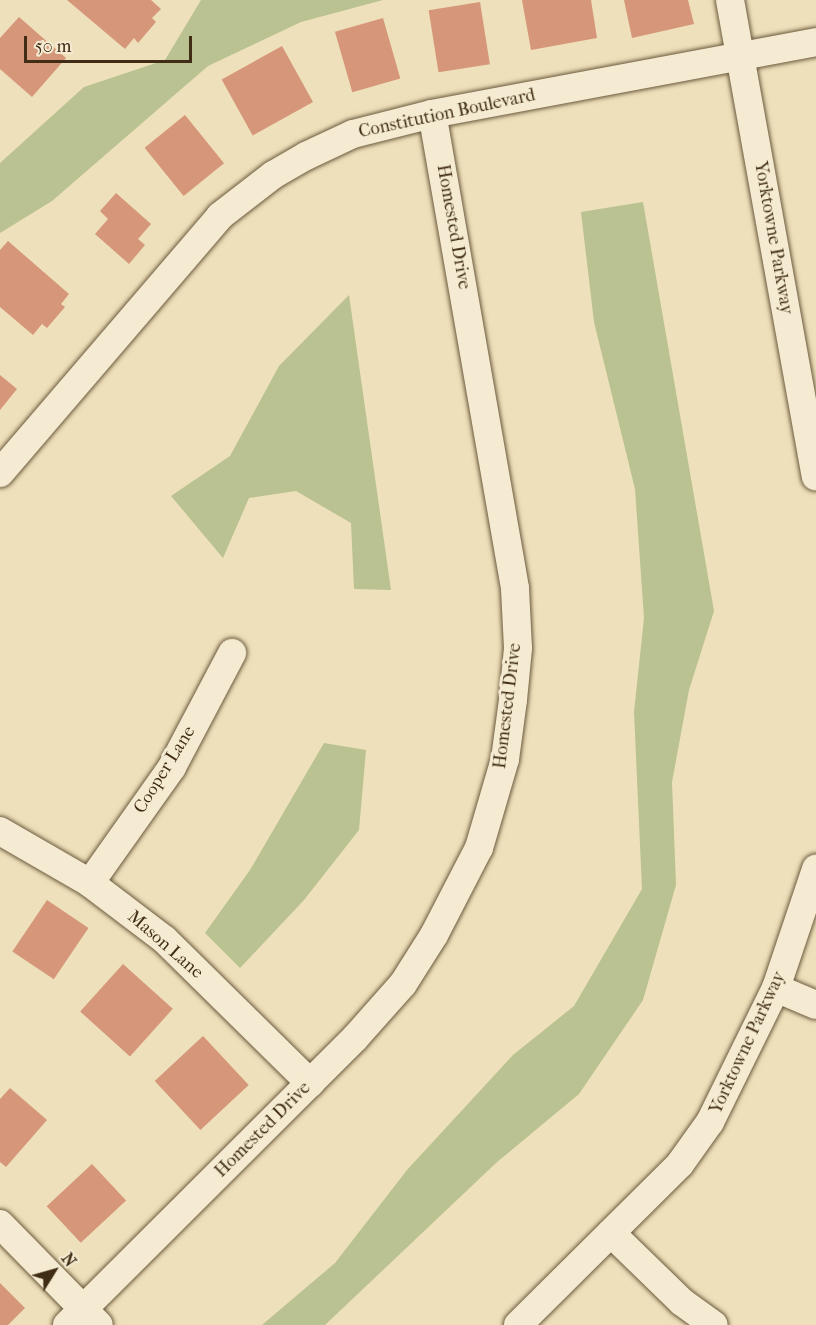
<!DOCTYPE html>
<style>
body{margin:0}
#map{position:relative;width:816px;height:1325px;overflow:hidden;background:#eee0ba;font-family:"IM FELL French Canon",serif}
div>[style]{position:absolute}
.green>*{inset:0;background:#b9c290}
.building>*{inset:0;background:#d69679;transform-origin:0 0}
.roads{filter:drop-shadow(0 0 2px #6c5a3e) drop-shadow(0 0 2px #6c5a3e)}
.minor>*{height:28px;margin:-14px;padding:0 14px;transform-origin:14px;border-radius:14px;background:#f4ebd2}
span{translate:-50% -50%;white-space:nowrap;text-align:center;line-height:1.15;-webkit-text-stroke:6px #f4ebd2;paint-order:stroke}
.street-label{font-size:18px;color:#412d15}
.north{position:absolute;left:24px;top:1241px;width:60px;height:60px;-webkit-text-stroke:4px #f4ebd2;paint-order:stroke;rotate:53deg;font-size:16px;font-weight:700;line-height:24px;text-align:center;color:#412d15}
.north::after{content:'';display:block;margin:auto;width:21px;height:27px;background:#412d15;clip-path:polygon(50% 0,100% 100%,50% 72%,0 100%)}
.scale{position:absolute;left:24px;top:36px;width:168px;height:27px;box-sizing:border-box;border:3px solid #412d15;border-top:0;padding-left:8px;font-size:18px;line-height:21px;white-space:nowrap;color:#412d15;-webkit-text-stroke:4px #f4ebd2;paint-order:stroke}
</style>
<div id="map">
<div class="green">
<i style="clip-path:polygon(201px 0,383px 0,301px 22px,208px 66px,52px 201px,0 233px,0 163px,84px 87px,165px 60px)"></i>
<i style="clip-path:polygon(643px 202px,714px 611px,689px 690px,672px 782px,676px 885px,643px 1000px,579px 1094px,496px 1163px,325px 1325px,262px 1325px,335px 1263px,407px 1170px,513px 1055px,574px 1006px,642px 889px,634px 712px,644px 618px,635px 489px,594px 322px,581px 212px)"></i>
<i style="clip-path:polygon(349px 295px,391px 590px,354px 589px,351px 523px,296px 491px,249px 498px,223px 558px,171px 496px,230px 456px,279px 366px)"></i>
<i style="clip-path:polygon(324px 743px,366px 750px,359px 830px,304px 900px,240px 968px,205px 933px,250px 870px)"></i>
</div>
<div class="building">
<i style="clip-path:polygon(67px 0,151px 0,161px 9px,152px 18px,156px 22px,138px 43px,134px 38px,125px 49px)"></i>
<i style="clip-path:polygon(522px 0,591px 0,597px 38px,531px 50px)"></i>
<i style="clip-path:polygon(624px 0,688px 0,694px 24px,632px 38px)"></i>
<i style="left:480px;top:2px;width:63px;height:52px;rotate:81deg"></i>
<i style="clip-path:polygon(19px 17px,66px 58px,32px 97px,0 69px,0 38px)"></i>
<i style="left:383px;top:18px;width:63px;height:50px;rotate:74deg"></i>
<i style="left:282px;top:46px;width:64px;height:69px;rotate:61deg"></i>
<i style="left:185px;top:115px;width:62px;height:52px;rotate:51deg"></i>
<i style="clip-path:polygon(116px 193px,151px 224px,138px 239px,145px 245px,129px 264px,95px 234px,108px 219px,100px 211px)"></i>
<i style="clip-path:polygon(8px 241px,69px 294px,61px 304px,65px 307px,47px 328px,42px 324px,33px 335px,0 307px,0 250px)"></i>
<i style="clip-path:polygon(0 375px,17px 389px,0 410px)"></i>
<i style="left:47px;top:900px;width:50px;height:62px;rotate:34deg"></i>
<i style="left:123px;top:964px;width:67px;height:64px;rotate:42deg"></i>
<i style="left:203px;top:1036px;width:67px;height:66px;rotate:47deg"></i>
<i style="clip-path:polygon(10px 1088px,47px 1120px,6px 1167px,0 1162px,0 1099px)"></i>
<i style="left:92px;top:1164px;width:50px;height:62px;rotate:47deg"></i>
<i style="clip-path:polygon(0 1283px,25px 1308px,8px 1325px,0 1325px)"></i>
</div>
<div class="roads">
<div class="minor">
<i style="left:730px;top:0;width:484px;rotate:79.8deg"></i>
<i style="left:0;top:473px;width:338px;rotate:-49.4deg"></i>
<i style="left:220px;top:216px;width:67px;rotate:-37.7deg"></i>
<i style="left:273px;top:175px;width:38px;rotate:-30deg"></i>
<i style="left:306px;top:156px;width:52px;rotate:-25.1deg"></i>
<i style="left:353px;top:134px;width:81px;rotate:-14.2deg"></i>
<i style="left:432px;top:114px;width:391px;rotate:-10.6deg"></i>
<i style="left:0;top:831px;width:104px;rotate:30deg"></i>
<i style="left:90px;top:883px;width:94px;rotate:37.2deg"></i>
<i style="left:165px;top:940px;width:204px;rotate:44.6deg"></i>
<i style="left:90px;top:883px;width:142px;rotate:-54.7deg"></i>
<i style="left:172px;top:767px;width:129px;rotate:-62.2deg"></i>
<i style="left:776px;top:988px;width:43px;rotate:23deg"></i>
<i style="left:0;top:1224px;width:141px;rotate:45.6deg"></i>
<i style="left:611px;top:1233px;width:99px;rotate:44.2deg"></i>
<i style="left:682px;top:1302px;width:39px;rotate:36deg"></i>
<i style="left:67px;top:1325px;width:407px;rotate:-44.9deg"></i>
<i style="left:355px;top:1038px;width:72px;rotate:-48.4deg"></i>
<i style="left:403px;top:984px;width:58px;rotate:-57.7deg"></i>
<i style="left:434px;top:935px;width:98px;rotate:-62.7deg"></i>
<i style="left:479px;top:848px;width:93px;rotate:-73.7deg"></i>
<i style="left:505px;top:759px;width:60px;rotate:-82.3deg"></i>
<i style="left:513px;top:700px;width:52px;rotate:-84.5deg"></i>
<i style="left:518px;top:648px;width:60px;rotate:-92.9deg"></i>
<i style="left:515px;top:588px;width:481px;rotate:-99.9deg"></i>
<i style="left:518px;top:1325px;width:228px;rotate:-44.8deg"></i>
<i style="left:680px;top:1164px;width:52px;rotate:-54.5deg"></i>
<i style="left:710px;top:1122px;width:149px;rotate:-63.8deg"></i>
<i style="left:776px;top:988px;width:126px;rotate:-71.4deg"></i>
</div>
</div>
<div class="street-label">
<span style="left:447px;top:114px;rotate:-12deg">Constitution Boulevard</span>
<span style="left:453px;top:227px;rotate:80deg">Homested Drive</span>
<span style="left:773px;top:238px;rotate:80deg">Yorktowne Parkway</span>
<span style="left:508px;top:706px;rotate:-83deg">Homested Drive</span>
<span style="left:165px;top:770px;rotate:-58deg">Cooper Lane</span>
<span style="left:165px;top:945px;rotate:41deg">Mason Lane</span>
<span style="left:748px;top:1043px;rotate:-65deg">Yorktowne Parkway</span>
<span style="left:263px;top:1130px;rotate:-45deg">Homested Drive</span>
</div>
<div class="north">N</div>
<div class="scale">50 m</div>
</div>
